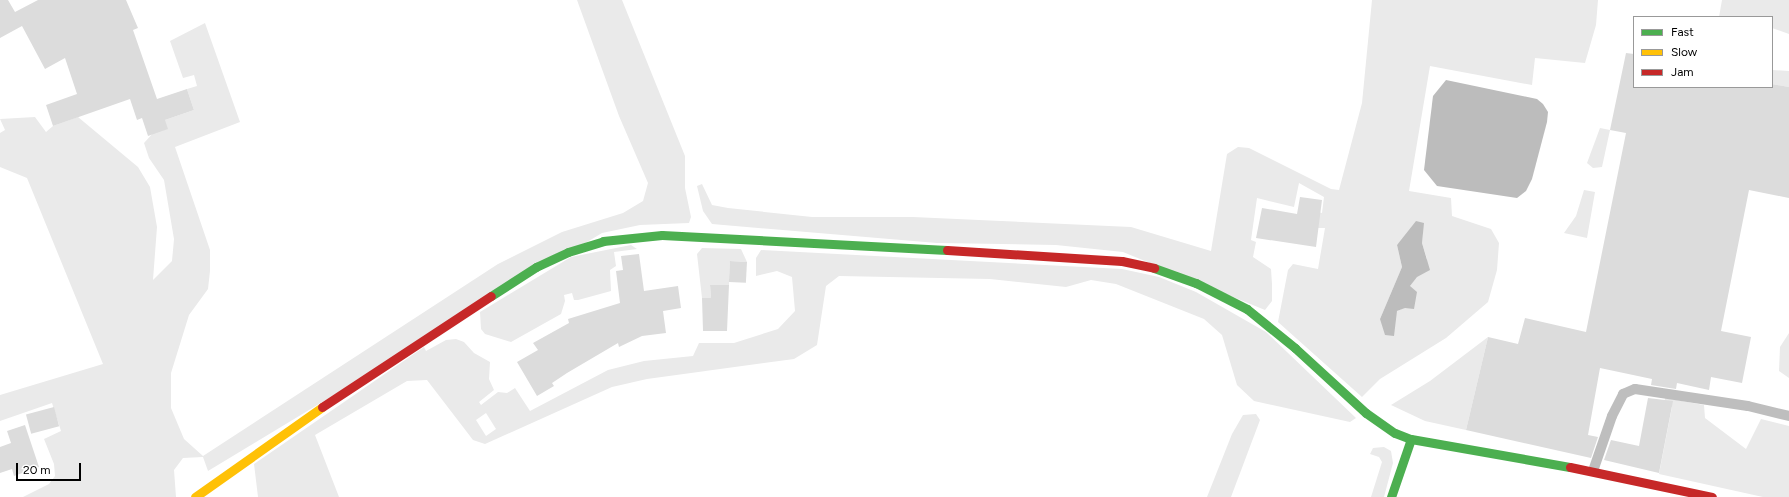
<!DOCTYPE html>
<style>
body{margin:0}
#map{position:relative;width:1789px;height:497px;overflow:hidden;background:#fff;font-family:Figtree,sans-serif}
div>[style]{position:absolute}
.green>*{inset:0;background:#eaeaea}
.water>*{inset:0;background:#bcbcbc}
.building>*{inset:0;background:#dcdcdc;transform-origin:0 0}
.lane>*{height:10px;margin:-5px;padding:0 5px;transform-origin:5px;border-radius:5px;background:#bebebe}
.fast>*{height:9px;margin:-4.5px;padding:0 4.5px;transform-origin:4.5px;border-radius:4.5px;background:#4caf50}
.slow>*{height:9px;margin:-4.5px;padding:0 4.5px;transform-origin:4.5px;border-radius:4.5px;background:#ffc107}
.jam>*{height:9px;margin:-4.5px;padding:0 4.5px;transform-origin:4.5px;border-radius:4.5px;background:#c62828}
span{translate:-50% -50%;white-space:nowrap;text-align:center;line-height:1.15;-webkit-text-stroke:3.5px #fff;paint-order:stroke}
.legend{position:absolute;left:1633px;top:16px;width:140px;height:72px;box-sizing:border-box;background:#fff;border:1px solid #999;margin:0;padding:5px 7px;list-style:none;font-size:12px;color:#000}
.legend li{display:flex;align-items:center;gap:8px;height:20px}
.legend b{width:20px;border:1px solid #999}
.scale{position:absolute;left:16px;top:463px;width:65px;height:18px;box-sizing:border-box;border:2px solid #000;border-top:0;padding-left:5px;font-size:12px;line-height:14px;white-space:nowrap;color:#000;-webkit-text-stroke:3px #fff;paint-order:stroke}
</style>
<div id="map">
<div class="green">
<i style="clip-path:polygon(577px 0,622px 0,685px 156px,685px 188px,691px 217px,689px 223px,640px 225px,602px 233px,208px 471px,203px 457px,183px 458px,174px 470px,176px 497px,23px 497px,49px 484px,55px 476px,54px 464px,44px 439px,61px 431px,52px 403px,0 421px,0 395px,103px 364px,27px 178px,0 167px,0 133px,5px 130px,0 119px,35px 117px,46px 132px,53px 126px,78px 117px,138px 167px,150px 187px,157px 227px,153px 280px,172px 261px,174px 239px,164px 180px,149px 158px,144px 143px,165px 120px,194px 110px,187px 89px,197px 86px,194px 75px,183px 78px,170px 41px,205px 23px,240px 122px,175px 147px,210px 250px,210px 271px,208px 289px,189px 315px,171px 373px,171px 408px,184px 439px,203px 456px,498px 264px,562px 232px,623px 213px,643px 201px,648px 183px,619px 116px)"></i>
<i style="clip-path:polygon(evenodd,1372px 0,1598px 0,1596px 25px,1585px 63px,1535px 58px,1532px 85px,1430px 66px,1409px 191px,1451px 198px,1452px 216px,1491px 229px,1499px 243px,1497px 270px,1488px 302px,1446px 338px,1380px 379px,1362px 397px,1278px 322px,1288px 270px,1293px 264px,1318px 269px,1325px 228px,1318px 228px,1312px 211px,1322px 213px,1324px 197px,1299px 183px,1294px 207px,1257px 198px,1251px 240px,1256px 242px,1253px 257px,1271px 269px,1272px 284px,1272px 301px,1265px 310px,1123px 252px,1056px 245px,937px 243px,712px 224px,703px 211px,697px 186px,702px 184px,712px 205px,728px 208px,812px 217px,913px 217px,1131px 227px,1211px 251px,1227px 154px,1238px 147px,1249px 148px,1331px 189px,1339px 190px,1362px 103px,1372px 0,1423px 223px,1422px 243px,1427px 259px,1410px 286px,1404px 308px,1380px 319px,1402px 267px,1397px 245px,1423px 223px)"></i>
<i style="clip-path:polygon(1722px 0,1789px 0,1789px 34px,1772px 28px,1772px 17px,1719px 17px)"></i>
<i style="clip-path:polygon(1772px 70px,1789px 71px,1789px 87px,1772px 84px)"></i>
<i style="clip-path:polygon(1600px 128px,1610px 130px,1602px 167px,1593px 168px,1587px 163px)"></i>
<i style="clip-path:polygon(1584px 190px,1595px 192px,1587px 238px,1564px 233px,1576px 216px)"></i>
<i style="clip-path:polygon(631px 245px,637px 249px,614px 252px,616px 266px,610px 270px,611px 291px,578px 300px,574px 300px,572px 293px,564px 295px,565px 301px,561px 314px,511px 342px,485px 334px,481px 329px,480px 312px,571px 257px)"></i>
<i style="clip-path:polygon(702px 248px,741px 249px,747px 262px,730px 261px,729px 285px,710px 285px,711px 298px,702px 298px,697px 254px)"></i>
<i style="clip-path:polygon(evenodd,761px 250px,1122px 269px,1159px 277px,1196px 292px,1266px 332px,1356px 418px,1350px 422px,1254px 401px,1237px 385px,1222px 335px,1204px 319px,1116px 284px,1091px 280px,1066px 287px,990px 279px,839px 276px,826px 286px,817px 345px,794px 359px,647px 379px,612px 387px,485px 444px,473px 440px,427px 380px,407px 381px,315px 435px,339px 497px,258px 497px,254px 464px,424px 347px,426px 351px,446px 340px,456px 339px,464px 342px,474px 353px,490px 362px,489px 379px,494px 390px,479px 402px,481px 405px,498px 392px,507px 393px,515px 388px,530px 411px,608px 370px,644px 361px,693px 356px,699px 343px,734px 343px,778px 329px,795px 311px,792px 277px,777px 271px,756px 276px,756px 258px,761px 250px,486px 413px,496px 429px,486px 436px,476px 420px,486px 413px)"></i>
<i style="clip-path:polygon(1789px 333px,1789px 378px,1779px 371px,1780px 347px)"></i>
<i style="clip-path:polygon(1488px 337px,1466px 430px,1425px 421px,1391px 405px,1430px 381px)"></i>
<i style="clip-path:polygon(1665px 398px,1704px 405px,1705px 418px,1746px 449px,1761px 419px,1789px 426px,1789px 497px,1763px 497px,1659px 474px,1672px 407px,1664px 405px)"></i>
<i style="clip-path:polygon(1256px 414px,1260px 420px,1231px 497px,1207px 497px,1232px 434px,1243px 415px)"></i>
<i style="clip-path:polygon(1384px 447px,1391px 451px,1393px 463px,1384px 497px,1371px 497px,1382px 462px,1379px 457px,1370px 454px,1373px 448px)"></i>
</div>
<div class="water">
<i style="clip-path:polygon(1446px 80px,1537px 99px,1543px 104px,1548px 112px,1547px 122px,1532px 179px,1526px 191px,1517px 198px,1437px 186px,1424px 170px,1433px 96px)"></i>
<i style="clip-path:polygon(1416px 221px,1424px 223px,1422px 243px,1430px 270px,1417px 277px,1410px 286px,1417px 292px,1414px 309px,1405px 308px,1397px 311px,1394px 336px,1385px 335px,1380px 319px,1402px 267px,1397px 245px)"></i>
</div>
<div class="building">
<i style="clip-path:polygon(0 0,8px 0,15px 12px,38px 0,126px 0,138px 28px,133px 30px,157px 99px,187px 89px,194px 110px,165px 120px,168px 129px,148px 136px,142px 118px,137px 120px,130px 99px,53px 126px,46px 105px,77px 94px,65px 58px,45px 69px,22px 26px,0 38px)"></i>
<i style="clip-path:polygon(1626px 53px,1634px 54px,1634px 87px,1772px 87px,1772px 84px,1789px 87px,1789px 198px,1749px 190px,1721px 331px,1751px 337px,1742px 383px,1711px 377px,1709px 390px,1677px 383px,1676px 389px,1651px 385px,1652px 379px,1600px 368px,1588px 435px,1598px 437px,1591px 458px,1466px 430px,1488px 337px,1518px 344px,1525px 318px,1586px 332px,1626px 133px,1610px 130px)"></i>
<i style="clip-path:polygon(1300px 197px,1322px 200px,1316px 247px,1256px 238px,1262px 208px,1297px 214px)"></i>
<i style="clip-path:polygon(639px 254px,644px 291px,678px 286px,681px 308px,663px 311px,666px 333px,642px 336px,619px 347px,618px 343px,567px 373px,552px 383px,554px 386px,537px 396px,517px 362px,538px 350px,533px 343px,569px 323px,568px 319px,620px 303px,616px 271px,623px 270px,621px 256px)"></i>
<i style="left:730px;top:261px;width:17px;height:21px;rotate:3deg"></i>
<i style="clip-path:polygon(710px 285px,729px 285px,727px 331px,703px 331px,702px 298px,711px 298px)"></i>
<i style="clip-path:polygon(1648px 398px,1673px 401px,1659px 473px,1604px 460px,1611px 440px,1639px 446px)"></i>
<i style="left:54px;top:407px;width:20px;height:29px;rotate:75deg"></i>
<i style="clip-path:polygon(25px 425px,39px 467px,14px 476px,12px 469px,0 473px,0 447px,11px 443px,7px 431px)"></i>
</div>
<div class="lane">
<i style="left:1593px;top:471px;width:58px;rotate:-70.9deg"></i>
<i style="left:1612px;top:416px;width:25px;rotate:-63deg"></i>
<i style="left:1623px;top:394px;width:13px;rotate:-23deg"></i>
<i style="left:1635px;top:389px;width:114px;rotate:8.6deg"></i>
<i style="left:1748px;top:406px;width:42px;rotate:13.7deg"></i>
</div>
<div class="fast">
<i style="left:1154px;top:268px;width:45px;rotate:19.7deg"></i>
<i style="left:1196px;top:283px;width:57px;rotate:27deg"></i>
<i style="left:1247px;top:309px;width:62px;rotate:39.1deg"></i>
<i style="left:1295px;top:348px;width:96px;rotate:42.5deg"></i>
<i style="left:1366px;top:413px;width:35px;rotate:35deg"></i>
<i style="left:1395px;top:433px;width:17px;rotate:21deg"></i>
<i style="left:1411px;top:439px;width:161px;rotate:10deg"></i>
<i style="left:491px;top:296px;width:54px;rotate:-32.8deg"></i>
<i style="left:536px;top:267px;width:35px;rotate:-25deg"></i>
<i style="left:568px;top:252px;width:37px;rotate:-17deg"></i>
<i style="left:603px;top:241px;width:59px;rotate:-5.8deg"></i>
<i style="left:662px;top:235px;width:285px;rotate:3deg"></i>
<i style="left:1391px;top:497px;width:61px;rotate:-71deg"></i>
</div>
<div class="slow">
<i style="left:195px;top:497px;width:156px;rotate:-35.3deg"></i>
</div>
<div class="jam">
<i style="left:947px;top:250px;width:175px;rotate:3.6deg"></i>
<i style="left:1122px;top:261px;width:33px;rotate:12deg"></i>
<i style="left:322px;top:407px;width:202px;rotate:-33.3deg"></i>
<i style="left:1570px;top:467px;width:145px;rotate:11.9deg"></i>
</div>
<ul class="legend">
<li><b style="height:5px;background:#4caf50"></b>Fast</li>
<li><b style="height:5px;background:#ffc107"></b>Slow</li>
<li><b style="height:5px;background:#c62828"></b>Jam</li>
</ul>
<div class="scale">20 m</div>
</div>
